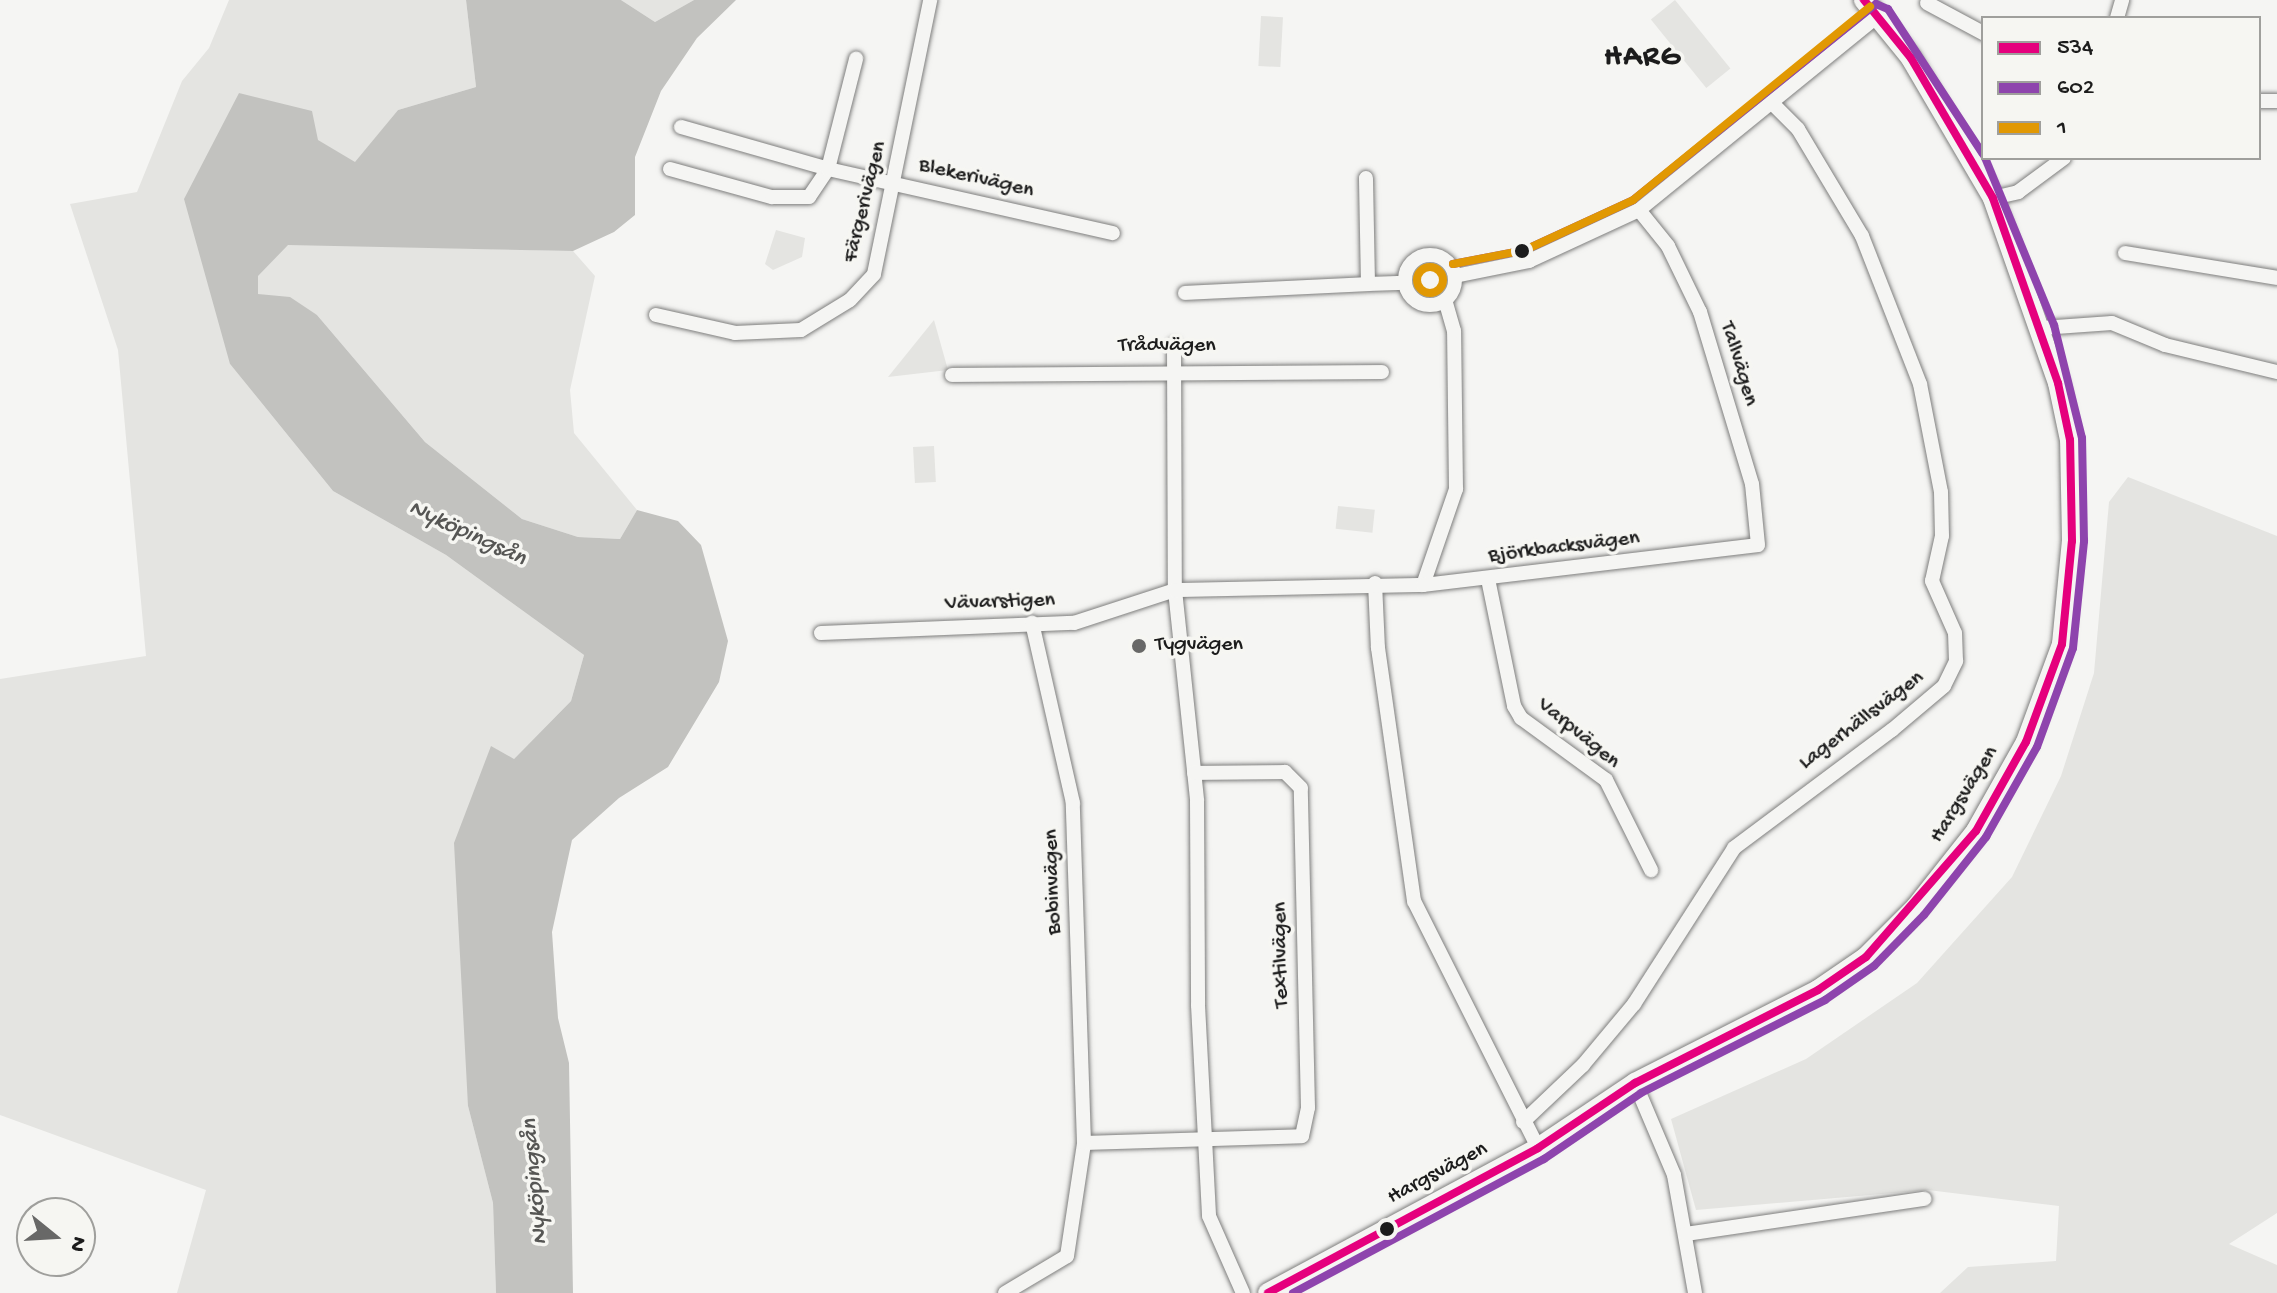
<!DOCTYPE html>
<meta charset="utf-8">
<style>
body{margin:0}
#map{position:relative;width:2277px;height:1293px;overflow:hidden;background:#f5f5f3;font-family:"Gochi Hand",sans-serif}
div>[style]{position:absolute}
.green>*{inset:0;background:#e4e4e1;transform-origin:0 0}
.water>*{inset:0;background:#c2c2bf}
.roads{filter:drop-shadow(0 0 2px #7e7e7d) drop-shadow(0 0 2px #7e7e7d)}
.street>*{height:14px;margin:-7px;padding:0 7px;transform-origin:7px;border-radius:7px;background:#f5f5f3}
.street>.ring{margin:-7px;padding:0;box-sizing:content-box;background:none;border:14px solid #f5f5f3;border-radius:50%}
.secondary>*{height:20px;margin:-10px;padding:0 10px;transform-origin:10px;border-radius:10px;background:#f5f5f3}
.bus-1>*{height:8px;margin:-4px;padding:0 4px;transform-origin:4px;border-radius:4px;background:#e5007d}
.bus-2>*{height:8px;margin:-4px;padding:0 4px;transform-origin:4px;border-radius:4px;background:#8e44ad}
.bus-3>*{height:8px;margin:-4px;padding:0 4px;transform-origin:4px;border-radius:4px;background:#e19803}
.bus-3>.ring{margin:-4px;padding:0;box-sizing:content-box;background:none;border:8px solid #e19803;border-radius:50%}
.dots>*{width:22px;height:22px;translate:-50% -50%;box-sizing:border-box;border:4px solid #f6f6f2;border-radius:50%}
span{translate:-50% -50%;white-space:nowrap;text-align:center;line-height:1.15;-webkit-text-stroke:7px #f6f6f2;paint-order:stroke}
.street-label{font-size:22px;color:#1c1c1c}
.poi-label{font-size:22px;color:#1c1c1c}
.left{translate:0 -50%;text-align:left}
.water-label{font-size:24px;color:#565654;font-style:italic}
.district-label{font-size:30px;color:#1c1c1c;font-weight:700;letter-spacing:2px}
.legend{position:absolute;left:1981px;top:16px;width:280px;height:144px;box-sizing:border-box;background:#f6f6f2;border:2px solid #9f9f9c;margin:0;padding:10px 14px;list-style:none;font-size:24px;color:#1c1c1c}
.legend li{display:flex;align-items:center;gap:16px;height:40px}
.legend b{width:40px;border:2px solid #9f9f9c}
.north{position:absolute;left:16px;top:1197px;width:80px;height:80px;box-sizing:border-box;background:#f6f6f2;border:2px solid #9f9f9c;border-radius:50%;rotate:108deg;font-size:22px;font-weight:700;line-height:32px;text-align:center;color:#1c1c1c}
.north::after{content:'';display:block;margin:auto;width:28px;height:36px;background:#686867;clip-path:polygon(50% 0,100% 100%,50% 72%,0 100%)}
</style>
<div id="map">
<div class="green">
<i style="clip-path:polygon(229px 0,466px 0,476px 87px,398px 110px,355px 163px,239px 93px,230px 364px,333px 491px,446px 555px,584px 655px,571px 701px,513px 760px,492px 747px,468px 1106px,493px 1203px,496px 1293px,177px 1293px,206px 1190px,0 1115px,0 679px,146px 656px,118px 350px,70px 204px,137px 192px,182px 81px,209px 48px)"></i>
<i style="clip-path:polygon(621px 0,694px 0,655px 22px)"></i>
<i style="left:1675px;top:0;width:88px;height:31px;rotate:51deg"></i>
<i style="left:1261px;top:16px;width:22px;height:50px;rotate:3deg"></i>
<i style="clip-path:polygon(776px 230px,805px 238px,802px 257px,773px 270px,765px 264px)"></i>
<i style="clip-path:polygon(288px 244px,573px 251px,595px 276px,570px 390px,574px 433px,637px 510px,620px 539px,578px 537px,522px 519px,425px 442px,317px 315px,258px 294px,258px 275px)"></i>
<i style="clip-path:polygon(934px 320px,948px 370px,888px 377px)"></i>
<i style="left:934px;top:446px;width:36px;height:21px;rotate:87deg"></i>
<i style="clip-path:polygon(2128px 477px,2277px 536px,2277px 1213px,2229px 1244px,2277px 1265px,2277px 1293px,1940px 1293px,1968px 1267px,2056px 1261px,2059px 1206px,1928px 1190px,1696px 1210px,1671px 1119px,1806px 1059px,1917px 983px,2012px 877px,2061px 776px,2094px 673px,2109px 502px)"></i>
<i style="left:1338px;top:506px;width:37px;height:23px;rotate:6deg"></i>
</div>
<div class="water">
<i style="clip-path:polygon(466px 0,621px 0,655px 22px,694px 0,736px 0,697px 38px,661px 91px,635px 157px,635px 215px,614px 232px,573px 251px,288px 245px,258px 276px,258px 294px,290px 297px,317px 315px,425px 442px,522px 519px,578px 537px,620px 539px,637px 510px,678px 521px,701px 545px,728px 641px,719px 682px,668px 767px,619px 798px,572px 840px,552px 932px,558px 1018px,569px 1063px,573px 1293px,496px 1293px,493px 1203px,468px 1106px,454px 843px,491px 746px,514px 759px,571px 701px,584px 655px,446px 555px,333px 491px,230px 364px,184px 199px,239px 93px,312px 111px,318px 140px,355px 162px,398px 110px,476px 87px)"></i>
</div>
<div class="roads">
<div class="street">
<i style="left:1927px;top:3px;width:64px;rotate:28.2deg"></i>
<i style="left:2117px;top:18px;width:19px;rotate:-74deg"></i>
<i style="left:2259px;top:101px;width:18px"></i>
<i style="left:681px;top:127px;width:153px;rotate:15.9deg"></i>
<i style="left:828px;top:169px;width:292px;rotate:12.7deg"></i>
<i style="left:670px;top:169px;width:106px;rotate:15.4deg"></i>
<i style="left:772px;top:197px;width:37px"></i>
<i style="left:809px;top:197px;width:34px;rotate:-56deg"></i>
<i style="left:828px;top:169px;width:114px;rotate:-75.7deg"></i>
<i style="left:1993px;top:198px;width:26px;rotate:-13deg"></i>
<i style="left:2018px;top:192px;width:57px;rotate:-36.5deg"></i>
<i style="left:2125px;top:253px;width:154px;rotate:9.3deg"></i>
<i class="ring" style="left:1405px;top:255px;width:36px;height:36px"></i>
<i style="left:1455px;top:276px;width:76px;rotate:-11.5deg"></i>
<i style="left:1529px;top:261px;width:121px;rotate:-24.9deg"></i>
<i style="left:1639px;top:210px;width:308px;rotate:-39.1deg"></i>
<i style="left:1368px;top:284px;width:37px;rotate:-2deg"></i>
<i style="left:1185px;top:293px;width:183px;rotate:-2.8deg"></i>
<i style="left:1368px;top:284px;width:106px;rotate:-91.1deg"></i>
<i style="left:656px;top:315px;width:81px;rotate:12.8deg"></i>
<i style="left:735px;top:333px;width:66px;rotate:-2.6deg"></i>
<i style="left:801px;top:330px;width:57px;rotate:-31.5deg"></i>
<i style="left:850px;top:300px;width:35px;rotate:-47deg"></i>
<i style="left:874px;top:274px;width:280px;rotate:-78.4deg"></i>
<i style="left:2042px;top:328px;width:70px;rotate:-4.1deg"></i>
<i style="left:2112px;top:323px;width:57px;rotate:22.5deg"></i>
<i style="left:2165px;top:345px;width:115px;rotate:13.6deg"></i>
<i style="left:1174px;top:345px;width:245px;rotate:89.8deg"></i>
<i style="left:1175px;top:590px;width:212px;rotate:84deg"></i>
<i style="left:1197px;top:801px;width:204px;rotate:89.7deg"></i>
<i style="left:1198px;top:1005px;width:211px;rotate:87deg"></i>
<i style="left:1209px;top:1216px;width:84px;rotate:66.2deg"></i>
<i style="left:952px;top:375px;width:430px;rotate:-0.4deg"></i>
<i style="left:1488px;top:579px;width:130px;rotate:78.4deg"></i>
<i style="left:1514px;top:706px;width:14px;rotate:60deg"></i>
<i style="left:1521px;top:718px;width:105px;rotate:36.1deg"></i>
<i style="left:1606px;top:780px;width:101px;rotate:63.4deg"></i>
<i style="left:1375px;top:583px;width:65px;rotate:87.4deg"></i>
<i style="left:1378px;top:648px;width:256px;rotate:81.9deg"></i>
<i style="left:1414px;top:901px;width:276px;rotate:63.3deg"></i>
<i style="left:1423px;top:585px;width:102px;rotate:-71deg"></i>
<i style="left:1456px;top:489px;width:158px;rotate:-90.7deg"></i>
<i style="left:1454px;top:331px;width:32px;rotate:-106deg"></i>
<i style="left:821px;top:633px;width:253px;rotate:-2.3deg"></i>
<i style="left:1074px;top:623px;width:106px;rotate:-18.1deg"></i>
<i style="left:1175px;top:590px;width:248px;rotate:-1.2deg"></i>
<i style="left:1423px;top:585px;width:337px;rotate:-6.8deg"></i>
<i style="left:1758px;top:545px;width:61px;rotate:-95.6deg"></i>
<i style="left:1752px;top:484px;width:180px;rotate:-106.8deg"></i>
<i style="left:1700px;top:312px;width:73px;rotate:-115.9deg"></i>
<i style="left:1668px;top:246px;width:46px;rotate:-128.9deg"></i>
<i style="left:1635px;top:1083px;width:100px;rotate:67deg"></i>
<i style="left:1674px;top:1175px;width:120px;rotate:79.9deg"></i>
<i style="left:1523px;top:1122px;width:83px;rotate:-43.5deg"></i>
<i style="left:1583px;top:1065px;width:80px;rotate:-50.1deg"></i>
<i style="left:1634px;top:1004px;width:185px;rotate:-57.3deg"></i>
<i style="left:1734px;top:848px;width:197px;rotate:-36.8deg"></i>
<i style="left:1892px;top:730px;width:68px;rotate:-40.2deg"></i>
<i style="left:1944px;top:686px;width:28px;rotate:-64deg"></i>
<i style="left:1956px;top:661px;width:28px;rotate:-92deg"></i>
<i style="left:1955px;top:633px;width:57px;rotate:-113.9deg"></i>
<i style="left:1932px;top:581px;width:46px;rotate:-77.5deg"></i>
<i style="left:1942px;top:536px;width:44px;rotate:-91.3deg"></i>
<i style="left:1941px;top:492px;width:110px;rotate:-101deg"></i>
<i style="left:1920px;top:384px;width:159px;rotate:-111.4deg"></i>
<i style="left:1862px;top:236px;width:125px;rotate:-120.9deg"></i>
<i style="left:1798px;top:129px;width:35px;rotate:-135deg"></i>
<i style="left:1084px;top:1143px;width:218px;rotate:-1.8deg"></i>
<i style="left:1302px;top:1136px;width:29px;rotate:-78deg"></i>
<i style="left:1308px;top:1108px;width:320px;rotate:-91.3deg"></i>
<i style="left:1301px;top:788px;width:23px;rotate:-135deg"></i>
<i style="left:1285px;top:772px;width:91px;rotate:179.4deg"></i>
<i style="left:1686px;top:1234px;width:241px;rotate:-8.4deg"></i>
<i style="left:1005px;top:1293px;width:72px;rotate:-30.8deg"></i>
<i style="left:1067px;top:1256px;width:114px;rotate:-81.4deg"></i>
<i style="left:1084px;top:1143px;width:340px;rotate:-91.9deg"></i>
<i style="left:1073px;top:803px;width:185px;rotate:-102.8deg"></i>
</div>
<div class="secondary">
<i style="left:1268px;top:1293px;width:306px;rotate:-28.2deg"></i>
<i style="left:1538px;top:1148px;width:117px;rotate:-33.8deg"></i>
<i style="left:1635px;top:1083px;width:205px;rotate:-26.9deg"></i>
<i style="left:1818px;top:990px;width:58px;rotate:-34.5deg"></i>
<i style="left:1866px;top:957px;width:71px;rotate:-45deg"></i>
<i style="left:1916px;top:907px;width:97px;rotate:-51.7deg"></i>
<i style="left:1976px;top:831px;width:102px;rotate:-60.7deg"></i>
<i style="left:2026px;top:742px;width:104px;rotate:-69.8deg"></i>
<i style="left:2062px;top:644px;width:103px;rotate:-84.5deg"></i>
<i style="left:2072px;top:541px;width:101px;rotate:-91.1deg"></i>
<i style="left:2070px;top:440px;width:58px;rotate:-101.9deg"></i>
<i style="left:2058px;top:383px;width:196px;rotate:-109.4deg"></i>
<i style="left:1993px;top:198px;width:162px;rotate:-120.4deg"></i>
<i style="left:1911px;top:58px;width:75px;rotate:-129deg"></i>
</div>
</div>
<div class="bus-1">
<i style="left:1268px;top:1293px;width:306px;rotate:-28.2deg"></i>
<i style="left:1538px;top:1148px;width:117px;rotate:-33.8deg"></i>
<i style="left:1635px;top:1083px;width:205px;rotate:-26.9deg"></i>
<i style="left:1818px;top:990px;width:58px;rotate:-34.5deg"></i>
<i style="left:1866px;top:957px;width:167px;rotate:-48.9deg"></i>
<i style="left:1976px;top:831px;width:102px;rotate:-60.7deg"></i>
<i style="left:2026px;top:742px;width:104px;rotate:-69.8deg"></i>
<i style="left:2062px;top:644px;width:103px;rotate:-84.5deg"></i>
<i style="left:2072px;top:541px;width:101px;rotate:-91.1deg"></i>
<i style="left:2070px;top:440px;width:58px;rotate:-101.9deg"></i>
<i style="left:2058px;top:383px;width:196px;rotate:-109.4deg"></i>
<i style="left:1993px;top:198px;width:162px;rotate:-120.4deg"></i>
<i style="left:1911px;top:58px;width:75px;rotate:-129deg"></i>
</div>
<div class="bus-2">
<i style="left:1453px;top:264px;width:73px;rotate:-11deg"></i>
<i style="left:1525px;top:250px;width:119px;rotate:-24.8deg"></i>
<i style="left:1633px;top:200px;width:312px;rotate:-38.9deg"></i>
<i style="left:1876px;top:4px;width:13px;rotate:23deg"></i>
<i style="left:1888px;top:9px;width:173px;rotate:56.8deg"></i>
<i style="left:1293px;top:1293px;width:285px;rotate:-28.1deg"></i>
<i style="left:1544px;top:1159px;width:117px;rotate:-34.2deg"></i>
<i style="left:1641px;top:1093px;width:206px;rotate:-26.8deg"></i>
<i style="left:1825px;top:1000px;width:60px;rotate:-34.8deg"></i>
<i style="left:1874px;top:966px;width:71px;rotate:-45.6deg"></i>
<i style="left:1924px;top:915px;width:100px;rotate:-51.5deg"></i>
<i style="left:1986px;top:837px;width:103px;rotate:-60.5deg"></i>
<i style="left:2037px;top:747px;width:105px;rotate:-70deg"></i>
<i style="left:2073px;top:648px;width:108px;rotate:-84.1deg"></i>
<i style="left:2084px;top:541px;width:103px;rotate:-91.1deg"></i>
<i style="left:2082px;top:438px;width:116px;rotate:-103.9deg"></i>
<i style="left:2054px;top:325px;width:181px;rotate:-112.4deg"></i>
</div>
<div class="bus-3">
<i style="left:1453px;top:264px;width:73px;rotate:-11deg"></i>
<i style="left:1525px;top:250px;width:119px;rotate:-24.8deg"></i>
<i style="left:1633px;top:200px;width:306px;rotate:-39.2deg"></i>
<i class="ring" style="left:1417px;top:267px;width:18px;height:18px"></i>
</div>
<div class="dots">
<i style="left:1522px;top:251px;background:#1c1c1c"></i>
<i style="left:1139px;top:646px;background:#686867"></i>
<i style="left:1387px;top:1229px;background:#1c1c1c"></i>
</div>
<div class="street-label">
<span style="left:976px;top:179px;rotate:13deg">Blekerivägen</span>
<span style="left:866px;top:202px;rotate:-76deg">Färgerivägen</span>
<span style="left:1167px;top:347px">Trådvägen</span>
<span style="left:1738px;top:364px;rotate:73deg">Tallvägen</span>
<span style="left:1564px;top:548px;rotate:-7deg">Björkbacksvägen</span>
<span style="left:1000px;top:603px;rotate:-2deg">Vävarstigen</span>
<span style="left:1862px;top:721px;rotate:-37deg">Lagerhällsvägen</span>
<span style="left:1578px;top:734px;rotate:39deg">Varpvägen</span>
<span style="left:1965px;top:795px;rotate:-58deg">Hargsvägen</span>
<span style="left:1054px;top:882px;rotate:-92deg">Bobinvägen</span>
<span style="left:1282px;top:955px;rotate:-91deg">Textilvägen</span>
<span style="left:1438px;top:1174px;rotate:-28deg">Hargsvägen</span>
</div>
<div class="poi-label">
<span class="left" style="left:1155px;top:646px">Tygvägen</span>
</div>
<div class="water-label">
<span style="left:467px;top:534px;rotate:25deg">Nyköpingsån</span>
<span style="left:536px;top:1182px;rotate:-95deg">Nyköpingsån</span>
</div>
<div class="district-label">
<span style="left:1643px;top:59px">HARG</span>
</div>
<ul class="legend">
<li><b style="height:10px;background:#e5007d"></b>534</li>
<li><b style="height:10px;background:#8e44ad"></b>602</li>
<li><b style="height:10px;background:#e19803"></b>1</li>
</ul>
<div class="north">N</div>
</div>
